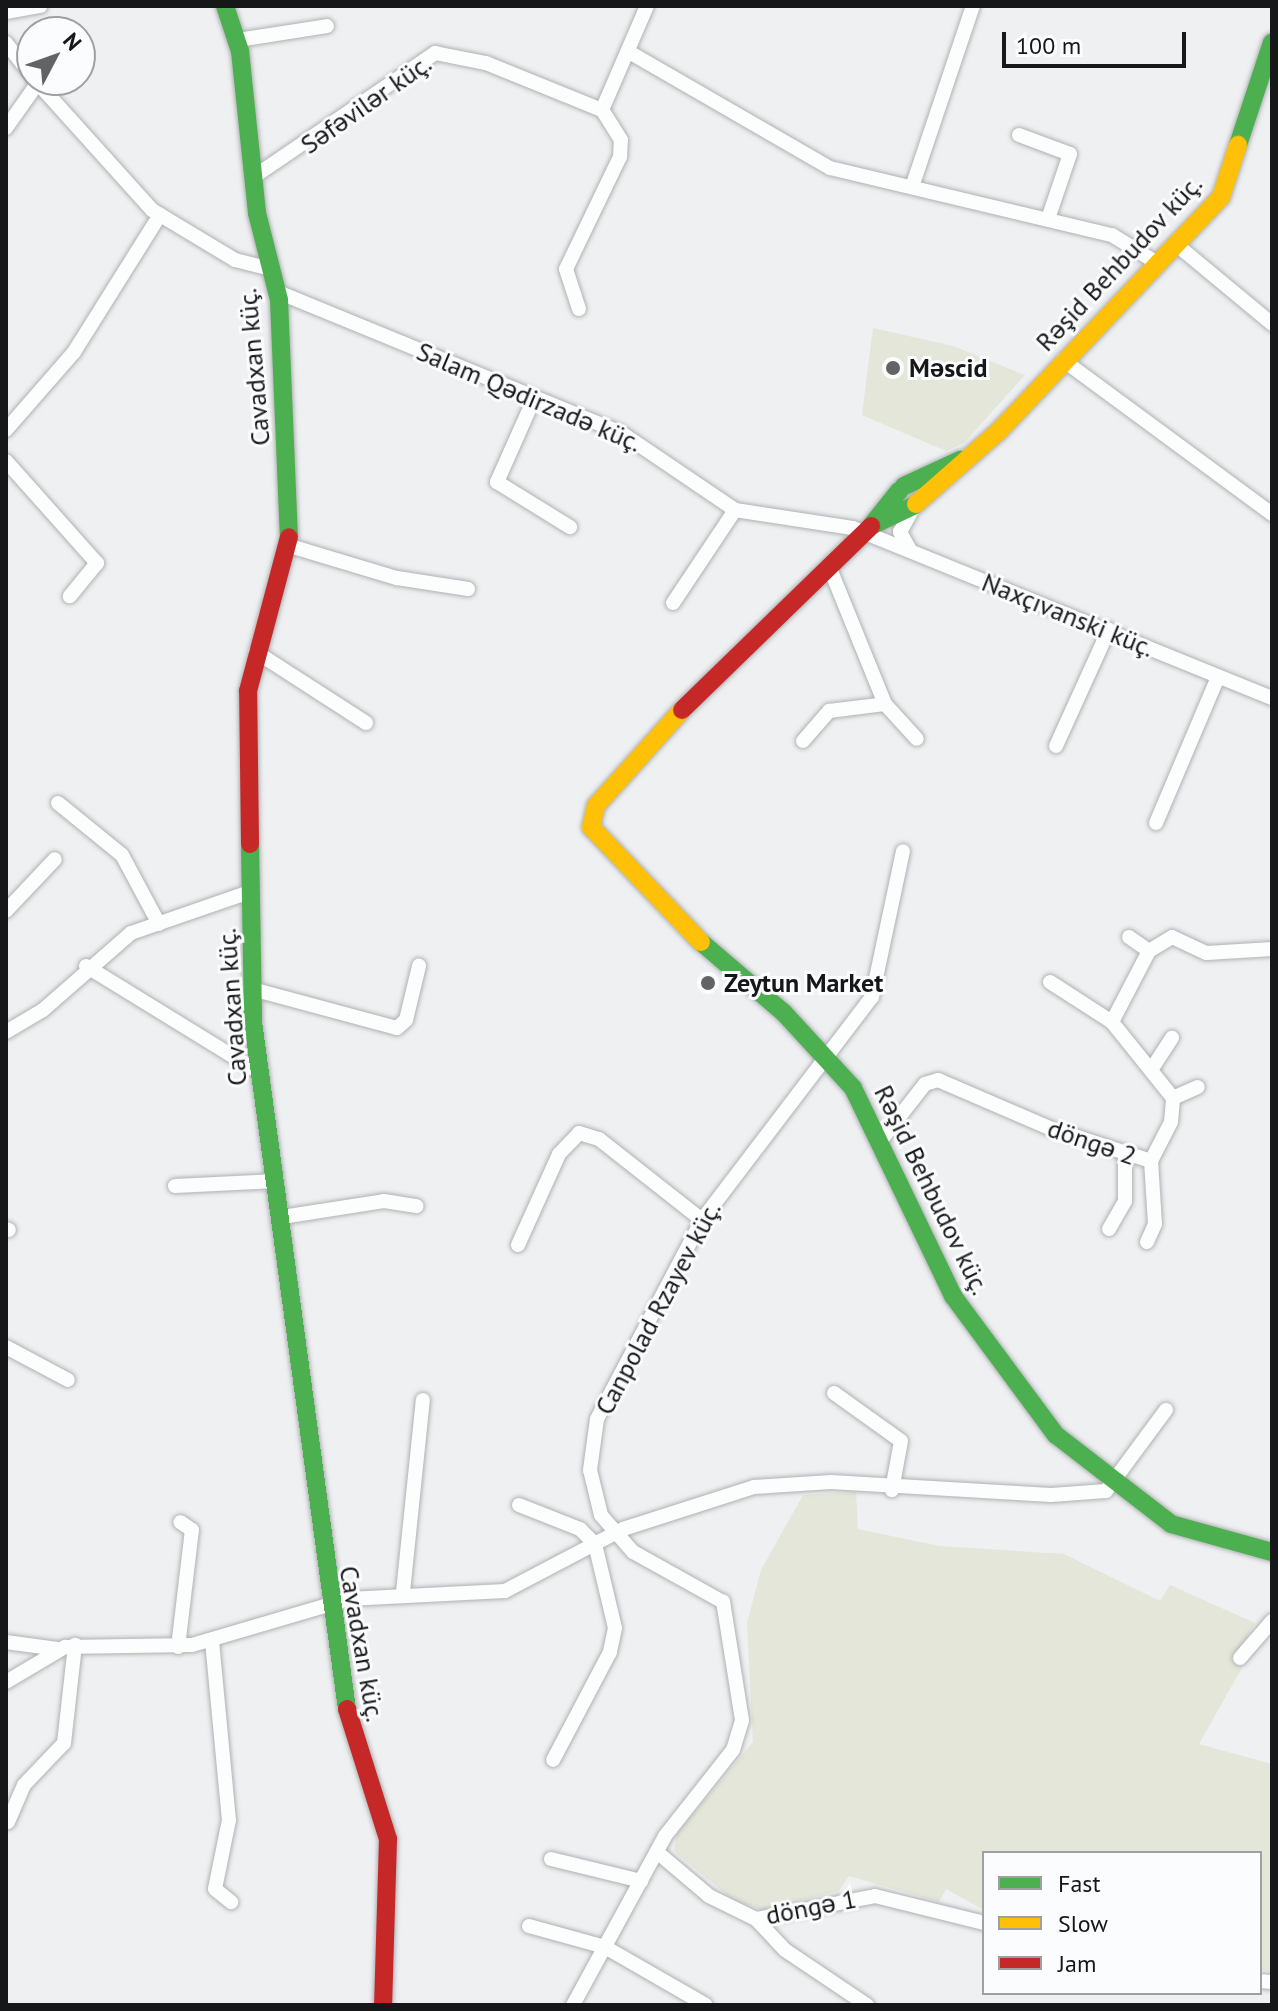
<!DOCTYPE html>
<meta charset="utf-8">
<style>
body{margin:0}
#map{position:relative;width:1278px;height:2011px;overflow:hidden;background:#eef0f2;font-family:"PT Sans",sans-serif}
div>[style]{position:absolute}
.green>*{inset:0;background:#e4e6d9}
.roads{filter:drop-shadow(0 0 2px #b0b1b3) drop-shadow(0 0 2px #b0b1b3)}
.street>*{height:14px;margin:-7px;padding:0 7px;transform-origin:7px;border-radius:7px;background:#fcfdfd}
.fast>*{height:18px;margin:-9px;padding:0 9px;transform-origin:9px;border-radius:9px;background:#4caf50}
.slow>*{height:18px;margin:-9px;padding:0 9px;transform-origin:9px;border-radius:9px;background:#ffc107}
.jam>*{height:18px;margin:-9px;padding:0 9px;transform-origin:9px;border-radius:9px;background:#c62828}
.dots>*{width:22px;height:22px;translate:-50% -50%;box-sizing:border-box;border:4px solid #fbfcfe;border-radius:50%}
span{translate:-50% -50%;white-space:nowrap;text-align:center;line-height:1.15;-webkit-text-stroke:6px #fbfcfe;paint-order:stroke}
.street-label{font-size:26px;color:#161719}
.poi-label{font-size:26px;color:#161719;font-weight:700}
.left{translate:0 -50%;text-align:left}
.frame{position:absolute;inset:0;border:8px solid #161719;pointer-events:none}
.legend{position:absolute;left:982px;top:1851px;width:280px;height:144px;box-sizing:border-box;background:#fbfcfe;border:2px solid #9fa0a2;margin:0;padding:10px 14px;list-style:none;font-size:24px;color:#161719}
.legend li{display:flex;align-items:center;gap:16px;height:40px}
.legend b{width:40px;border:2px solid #9fa0a2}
.north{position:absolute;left:16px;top:16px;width:80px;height:80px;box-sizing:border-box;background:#fbfcfe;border:2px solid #9fa0a2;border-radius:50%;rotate:49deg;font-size:22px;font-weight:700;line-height:32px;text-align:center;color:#161719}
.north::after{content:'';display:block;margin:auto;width:28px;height:36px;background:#626365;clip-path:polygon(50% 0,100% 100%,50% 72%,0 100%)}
.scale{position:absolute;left:1002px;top:32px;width:184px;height:36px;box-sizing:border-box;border:4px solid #161719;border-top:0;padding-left:10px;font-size:24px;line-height:28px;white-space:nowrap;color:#161719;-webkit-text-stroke:6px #fbfcfe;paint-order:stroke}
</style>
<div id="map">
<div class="green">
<i style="clip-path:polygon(873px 328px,953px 346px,1025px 375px,964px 443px,946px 451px,862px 415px)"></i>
<i style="clip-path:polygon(856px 1492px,858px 1529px,939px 1546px,1064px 1554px,1160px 1601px,1170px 1585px,1255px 1623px,1234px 1659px,1243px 1666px,1199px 1744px,1272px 1764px,1272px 1972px,1260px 1969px,1260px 1853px,984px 1853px,984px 1910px,946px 1889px,939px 1902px,849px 1876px,839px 1891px,762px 1910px,733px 1900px,674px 1851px,677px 1834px,753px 1742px,747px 1623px,761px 1570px,803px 1495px)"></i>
</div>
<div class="roads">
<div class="street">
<i style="left:6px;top:12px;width:35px;rotate:-10deg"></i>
<i style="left:238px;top:40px;width:90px;rotate:-8.9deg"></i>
<i style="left:6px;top:43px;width:42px;rotate:51.8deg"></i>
<i style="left:629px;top:52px;width:232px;rotate:30deg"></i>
<i style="left:830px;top:168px;width:290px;rotate:13.4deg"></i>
<i style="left:1112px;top:235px;width:53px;rotate:31.9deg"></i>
<i style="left:35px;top:80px;width:175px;rotate:48deg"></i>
<i style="left:152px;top:210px;width:97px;rotate:31.1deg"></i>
<i style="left:235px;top:260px;width:38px;rotate:14deg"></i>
<i style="left:6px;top:128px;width:54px;rotate:-54.8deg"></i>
<i style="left:1019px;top:135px;width:54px;rotate:20.4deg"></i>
<i style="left:1070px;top:154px;width:69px;rotate:108.7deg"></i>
<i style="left:252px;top:178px;width:222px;rotate:-34.3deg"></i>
<i style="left:435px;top:53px;width:52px;rotate:11.1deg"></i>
<i style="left:486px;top:63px;width:125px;rotate:22.1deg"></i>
<i style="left:602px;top:110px;width:113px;rotate:-66.6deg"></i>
<i style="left:912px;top:187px;width:191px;rotate:-71.4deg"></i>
<i style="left:1177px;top:245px;width:124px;rotate:39.7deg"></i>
<i style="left:278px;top:292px;width:370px;rotate:22.3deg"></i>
<i style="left:620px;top:432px;width:139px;rotate:34.1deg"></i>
<i style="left:735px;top:510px;width:119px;rotate:8.7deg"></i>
<i style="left:853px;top:528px;width:452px;rotate:22.1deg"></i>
<i style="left:579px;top:309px;width:42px;rotate:-108deg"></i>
<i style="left:566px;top:269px;width:124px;rotate:-64.3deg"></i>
<i style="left:620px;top:157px;width:17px;rotate:-87deg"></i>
<i style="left:621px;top:140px;width:36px;rotate:-122deg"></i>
<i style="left:1063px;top:360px;width:260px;rotate:36.4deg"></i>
<i style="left:533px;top:401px;width:89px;rotate:114deg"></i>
<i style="left:497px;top:482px;width:86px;rotate:31.7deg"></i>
<i style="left:6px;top:430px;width:103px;rotate:-48.9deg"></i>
<i style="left:74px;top:352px;width:162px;rotate:-57.9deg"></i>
<i style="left:6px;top:461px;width:137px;rotate:48.3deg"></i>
<i style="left:97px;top:563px;width:43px;rotate:129.3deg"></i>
<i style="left:290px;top:546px;width:112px;rotate:16.7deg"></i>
<i style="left:397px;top:578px;width:72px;rotate:8.8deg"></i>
<i style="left:910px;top:550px;width:21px;rotate:-119deg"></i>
<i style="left:900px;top:532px;width:29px;rotate:-61deg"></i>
<i style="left:673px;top:603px;width:112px;rotate:-56.3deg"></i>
<i style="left:256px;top:652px;width:131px;rotate:32.8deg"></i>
<i style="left:885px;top:704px;width:47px;rotate:47.6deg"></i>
<i style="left:803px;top:741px;width:40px;rotate:-49deg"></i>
<i style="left:829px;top:711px;width:56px;rotate:-7.1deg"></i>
<i style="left:885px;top:704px;width:144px;rotate:-112.1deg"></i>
<i style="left:1056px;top:746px;width:128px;rotate:-65.6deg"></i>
<i style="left:58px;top:803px;width:82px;rotate:39.1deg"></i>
<i style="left:122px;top:855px;width:78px;rotate:61.8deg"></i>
<i style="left:1156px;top:823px;width:159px;rotate:-67deg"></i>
<i style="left:6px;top:911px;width:71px;rotate:-46.7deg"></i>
<i style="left:1129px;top:937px;width:24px;rotate:35deg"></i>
<i style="left:86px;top:966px;width:204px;rotate:31.6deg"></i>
<i style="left:1050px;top:982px;width:74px;rotate:32.8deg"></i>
<i style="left:252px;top:989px;width:150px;rotate:15.1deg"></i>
<i style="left:397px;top:1028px;width:12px;rotate:-42deg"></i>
<i style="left:406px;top:1020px;width:56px;rotate:-76.5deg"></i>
<i style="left:6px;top:1032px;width:43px;rotate:-30.7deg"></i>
<i style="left:43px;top:1010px;width:117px;rotate:-41.2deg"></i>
<i style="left:131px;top:933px;width:128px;rotate:-19.1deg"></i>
<i style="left:1153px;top:1067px;width:35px;rotate:-57deg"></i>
<i style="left:1173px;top:1098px;width:27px;rotate:-24deg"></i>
<i style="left:882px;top:1139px;width:70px;rotate:-52deg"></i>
<i style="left:925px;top:1084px;width:14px;rotate:-17deg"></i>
<i style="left:938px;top:1080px;width:124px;rotate:23.3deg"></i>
<i style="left:1052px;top:1129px;width:104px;rotate:17.9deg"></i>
<i style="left:1151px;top:1161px;width:44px;rotate:-62.9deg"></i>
<i style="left:1171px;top:1122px;width:24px;rotate:-85deg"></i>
<i style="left:1173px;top:1098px;width:97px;rotate:-128.8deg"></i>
<i style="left:1112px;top:1022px;width:80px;rotate:-62.5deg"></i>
<i style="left:1149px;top:951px;width:27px;rotate:-31deg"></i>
<i style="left:1172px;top:937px;width:38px;rotate:25deg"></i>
<i style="left:1207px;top:953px;width:65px;rotate:-3.5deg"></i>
<i style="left:175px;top:1186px;width:102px;rotate:-2.8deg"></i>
<i style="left:282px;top:1217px;width:103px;rotate:-8.9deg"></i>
<i style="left:384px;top:1201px;width:33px;rotate:9deg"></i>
<i style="left:6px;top:1229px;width:3px;rotate:18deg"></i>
<i style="left:1109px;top:1229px;width:32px;rotate:-60deg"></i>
<i style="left:1125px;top:1201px;width:45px;rotate:-90deg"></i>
<i style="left:1147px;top:1242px;width:20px;rotate:-66deg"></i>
<i style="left:1155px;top:1224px;width:63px;rotate:-93.6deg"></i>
<i style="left:518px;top:1245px;width:100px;rotate:-65.7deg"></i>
<i style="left:559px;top:1154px;width:29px;rotate:-46deg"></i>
<i style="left:579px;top:1133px;width:21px;rotate:17deg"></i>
<i style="left:599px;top:1139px;width:131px;rotate:38.2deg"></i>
<i style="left:6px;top:1347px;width:70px;rotate:28deg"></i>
<i style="left:834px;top:1393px;width:82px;rotate:35.6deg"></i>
<i style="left:901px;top:1441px;width:50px;rotate:100.4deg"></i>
<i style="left:519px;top:1505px;width:66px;rotate:21.5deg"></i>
<i style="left:580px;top:1529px;width:21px;rotate:45deg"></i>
<i style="left:595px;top:1544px;width:86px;rotate:76.6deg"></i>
<i style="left:615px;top:1628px;width:25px;rotate:102deg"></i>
<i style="left:610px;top:1652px;width:122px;rotate:117.8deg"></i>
<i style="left:403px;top:1592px;width:193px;rotate:-84.1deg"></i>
<i style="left:212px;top:1641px;width:180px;rotate:84.6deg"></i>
<i style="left:229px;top:1820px;width:70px;rotate:101.5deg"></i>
<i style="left:215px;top:1889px;width:21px;rotate:39deg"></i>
<i style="left:6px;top:1642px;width:52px;rotate:7.7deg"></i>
<i style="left:178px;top:1647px;width:118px;rotate:-83.2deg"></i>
<i style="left:192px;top:1530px;width:14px;rotate:-146deg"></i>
<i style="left:1240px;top:1658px;width:49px;rotate:-49.1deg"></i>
<i style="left:6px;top:1682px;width:69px;rotate:-30.7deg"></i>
<i style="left:65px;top:1647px;width:127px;rotate:-0.9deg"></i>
<i style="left:192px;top:1645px;width:163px;rotate:-16.4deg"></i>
<i style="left:348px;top:1599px;width:157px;rotate:-2.9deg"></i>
<i style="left:505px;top:1591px;width:133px;rotate:-27.7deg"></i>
<i style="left:623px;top:1529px;width:138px;rotate:-17.8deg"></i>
<i style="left:754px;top:1487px;width:77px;rotate:-3.7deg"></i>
<i style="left:831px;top:1482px;width:220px;rotate:3.4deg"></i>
<i style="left:1051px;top:1495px;width:55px;rotate:-4.2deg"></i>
<i style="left:1106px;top:1491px;width:101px;rotate:-53.5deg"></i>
<i style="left:8px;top:1822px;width:40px;rotate:-66.6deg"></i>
<i style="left:24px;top:1785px;width:58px;rotate:-46.4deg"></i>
<i style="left:64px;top:1743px;width:99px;rotate:-83.6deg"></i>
<i style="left:657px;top:1852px;width:68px;rotate:40.2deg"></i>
<i style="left:709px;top:1896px;width:52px;rotate:26.1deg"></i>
<i style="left:756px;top:1919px;width:121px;rotate:-10.9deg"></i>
<i style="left:875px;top:1896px;width:112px;rotate:13.9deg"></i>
<i style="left:551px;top:1859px;width:93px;rotate:13.7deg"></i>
<i style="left:756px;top:1919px;width:42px;rotate:46.9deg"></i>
<i style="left:785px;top:1950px;width:99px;rotate:33.9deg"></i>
<i style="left:529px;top:1926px;width:79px;rotate:15.4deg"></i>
<i style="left:605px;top:1947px;width:116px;rotate:29.9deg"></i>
<i style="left:1260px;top:1981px;width:12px;rotate:5deg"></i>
<i style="left:573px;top:2005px;width:192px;rotate:-61.4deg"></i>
<i style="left:665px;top:1836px;width:110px;rotate:-51.7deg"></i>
<i style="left:733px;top:1750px;width:31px;rotate:-73deg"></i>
<i style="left:742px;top:1720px;width:120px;rotate:-99.1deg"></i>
<i style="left:723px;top:1602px;width:103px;rotate:-150.9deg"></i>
<i style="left:633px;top:1552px;width:49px;rotate:-130.9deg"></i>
<i style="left:601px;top:1515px;width:46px;rotate:-103.7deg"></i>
<i style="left:590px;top:1470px;width:51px;rotate:-82.2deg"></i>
<i style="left:597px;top:1419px;width:225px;rotate:-62.2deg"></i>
<i style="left:702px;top:1220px;width:280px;rotate:-52.7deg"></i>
<i style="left:872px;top:997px;width:149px;rotate:-78deg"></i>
</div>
<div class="fast">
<i style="left:225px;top:6px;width:47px;rotate:71.6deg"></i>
<i style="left:240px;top:51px;width:163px;rotate:84deg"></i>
<i style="left:257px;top:213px;width:90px;rotate:75.8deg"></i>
<i style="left:279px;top:300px;width:237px;rotate:87.6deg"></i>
<i style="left:1238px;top:145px;width:108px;rotate:-71.7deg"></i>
<i style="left:904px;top:486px;width:62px;rotate:-24.9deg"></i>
<i style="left:899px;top:491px;width:45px;rotate:128.7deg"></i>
<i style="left:871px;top:526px;width:47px;rotate:-25.5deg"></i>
<i style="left:250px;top:844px;width:178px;rotate:89deg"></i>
<i style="left:253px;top:1022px;width:693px;rotate:82.21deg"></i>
<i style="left:701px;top:942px;width:109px;rotate:40.5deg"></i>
<i style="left:784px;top:1013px;width:102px;rotate:47.4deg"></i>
<i style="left:853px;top:1088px;width:231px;rotate:64.3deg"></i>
<i style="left:953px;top:1296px;width:173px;rotate:53.5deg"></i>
<i style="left:1056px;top:1435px;width:145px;rotate:37.7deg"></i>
<i style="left:1171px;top:1524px;width:105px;rotate:15.5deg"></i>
</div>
<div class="slow">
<i style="left:916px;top:504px;width:109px;rotate:-41.3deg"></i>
<i style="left:998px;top:432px;width:324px;rotate:-46.5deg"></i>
<i style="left:1221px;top:197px;width:55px;rotate:-71.9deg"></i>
<i style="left:682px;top:710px;width:129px;rotate:131.9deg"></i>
<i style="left:596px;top:806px;width:22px;rotate:103deg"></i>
<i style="left:591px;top:827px;width:159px;rotate:46.3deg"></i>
</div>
<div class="jam">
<i style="left:682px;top:710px;width:264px;rotate:-44.2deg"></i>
<i style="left:250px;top:844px;width:153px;rotate:-90.7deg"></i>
<i style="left:248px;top:691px;width:159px;rotate:-75.1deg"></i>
<i style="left:347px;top:1709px;width:136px;rotate:72.5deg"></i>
<i style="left:388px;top:1839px;width:166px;rotate:91.7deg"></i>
</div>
</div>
<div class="dots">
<i style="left:893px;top:368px;background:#626365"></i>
<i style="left:708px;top:983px;background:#626365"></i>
</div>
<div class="street-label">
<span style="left:366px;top:104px;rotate:-35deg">Səfəvilər küç.</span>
<span style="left:1119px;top:263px;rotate:-47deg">Rəşid Behbudov küç.</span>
<span style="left:254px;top:367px;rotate:-95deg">Cavadxan küç.</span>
<span style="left:529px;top:397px;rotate:23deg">Salam Qədirzadə küç.</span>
<span style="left:1068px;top:615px;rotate:22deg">Naxçıvanski küç.</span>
<span style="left:232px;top:1007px;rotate:-94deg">Cavadxan küç.</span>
<span style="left:1092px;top:1142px;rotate:19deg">döngə 2</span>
<span style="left:932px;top:1190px;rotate:64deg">Rəşid Behbudov küç.</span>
<span style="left:658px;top:1308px;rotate:-62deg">Canpolad Rzayev küç.</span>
<span style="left:362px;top:1644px;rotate:80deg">Cavadxan küç.</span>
<span style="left:811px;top:1907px;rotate:-11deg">döngə 1</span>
</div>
<div class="poi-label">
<span class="left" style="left:909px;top:368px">Məscid</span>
<span class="left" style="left:724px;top:983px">Zeytun Market</span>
</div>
<div class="frame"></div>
<ul class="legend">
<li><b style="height:10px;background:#4caf50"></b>Fast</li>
<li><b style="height:10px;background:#ffc107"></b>Slow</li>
<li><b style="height:10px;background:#c62828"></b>Jam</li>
</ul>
<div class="north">N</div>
<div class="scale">100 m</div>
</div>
